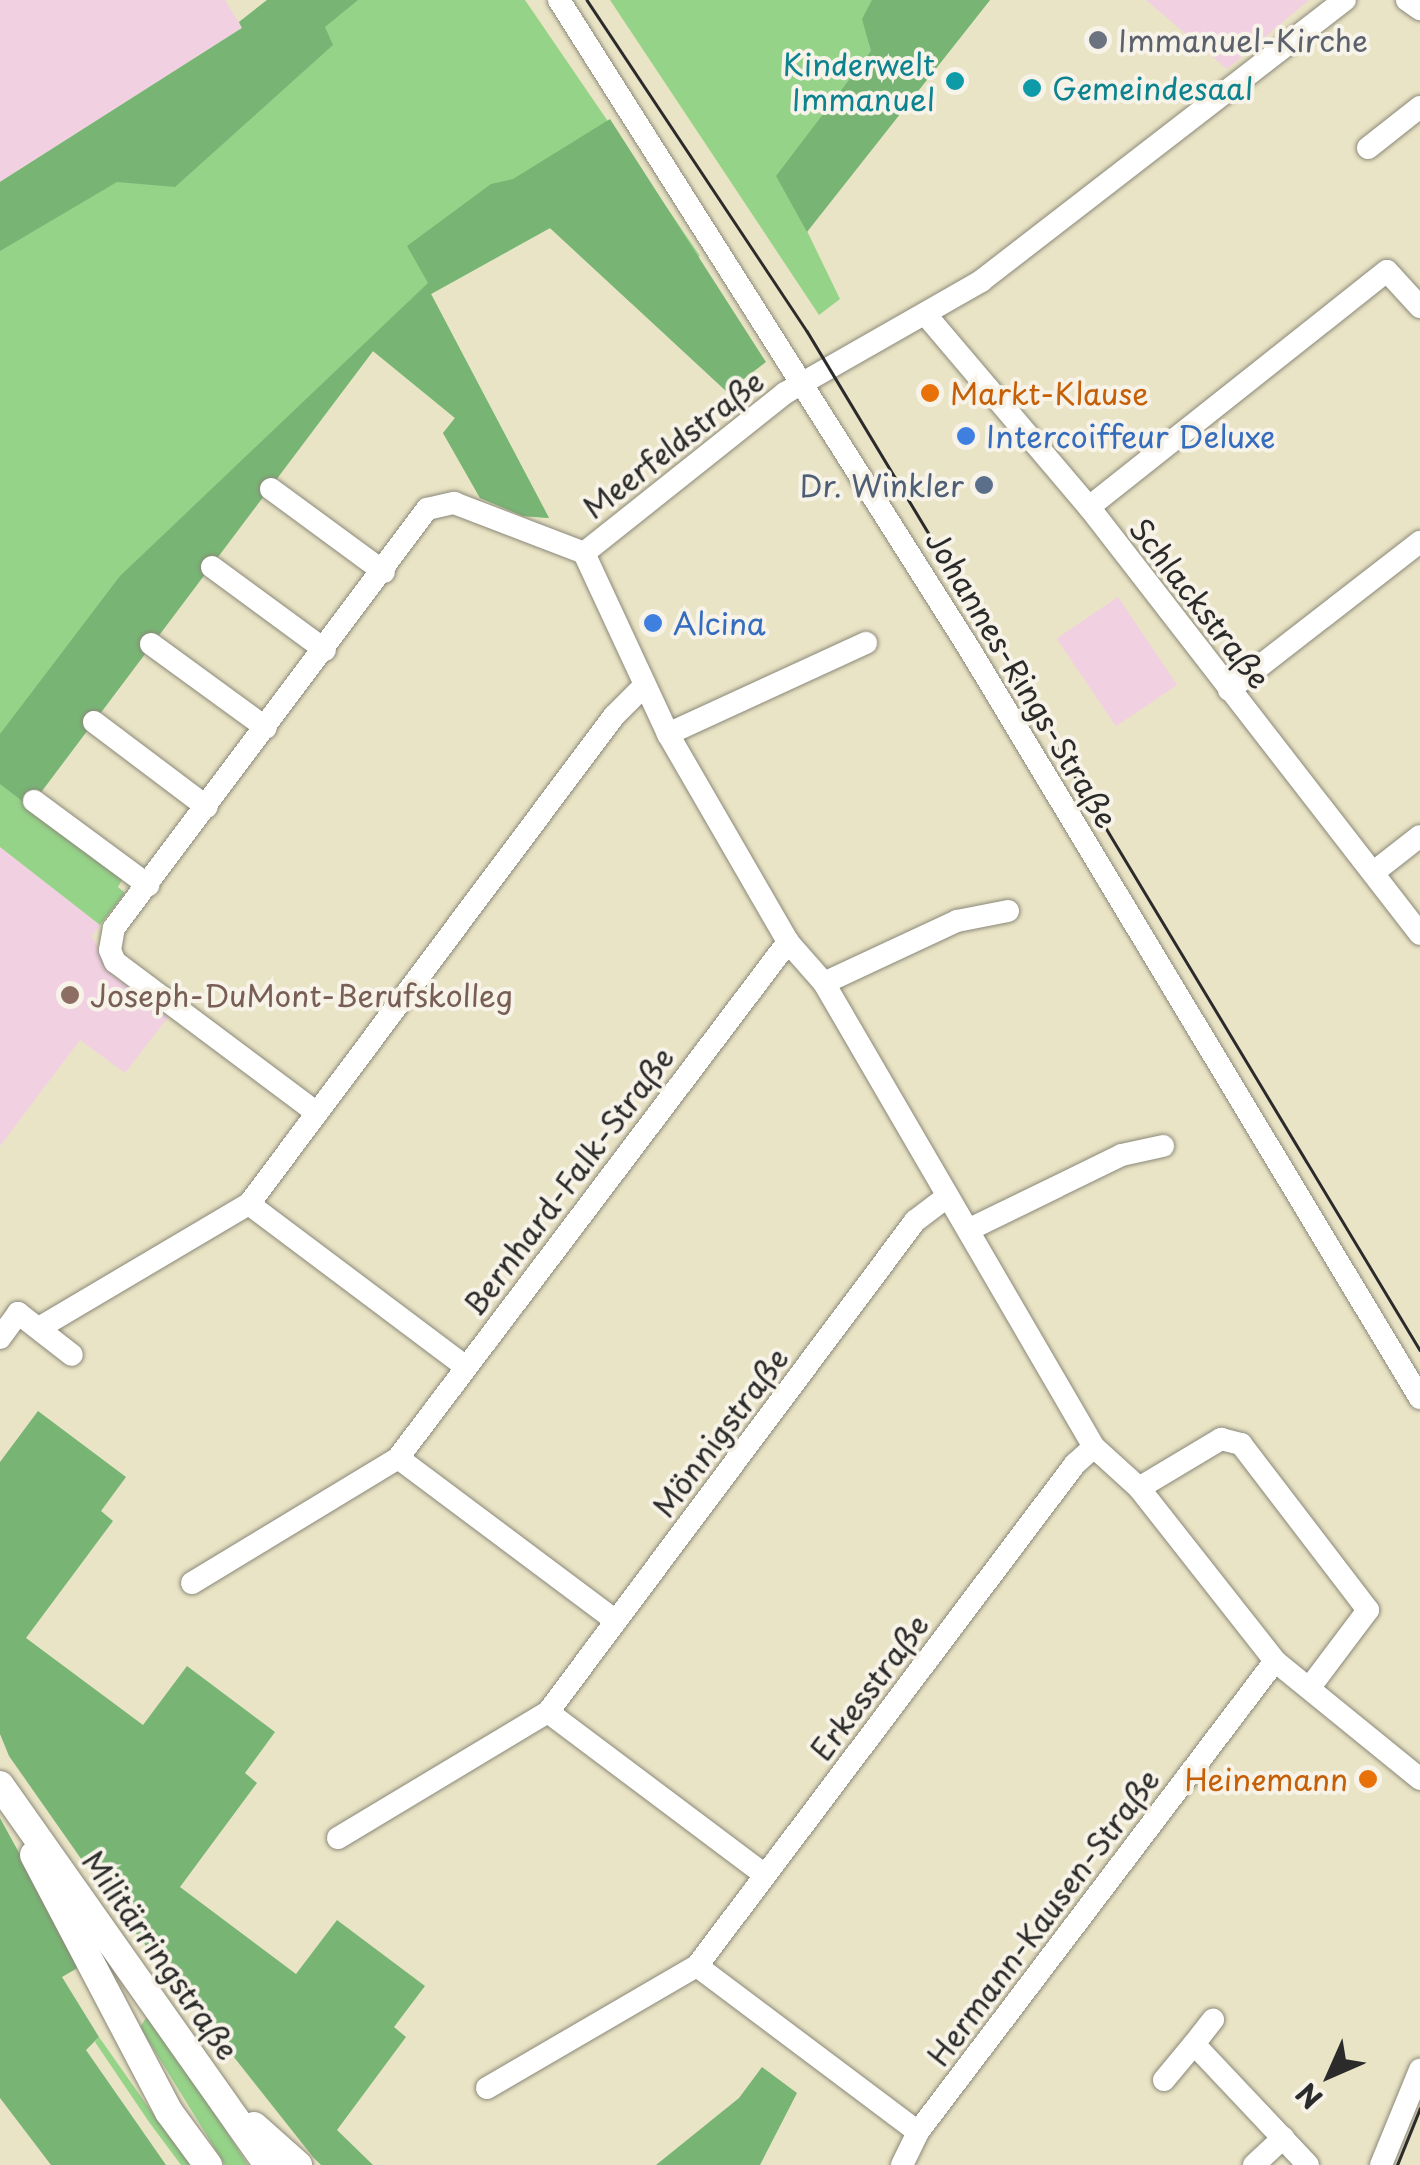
<!DOCTYPE html>
<meta charset="utf-8">
<style>
body{margin:0}
#map{position:relative;width:1420px;height:2165px;overflow:hidden;background:#eae4c6;font-family:"Playpen Sans",sans-serif}
div>[style]{position:absolute}
.built>*{inset:0;background:#f1d0e2;transform-origin:0 0}
.green>*{inset:0;background:#95d389}
.forest>*{inset:0;background:#78b575}
.roads{filter:drop-shadow(0 0 2px #8a8878) drop-shadow(0 0 2px #8a8878)}
.minor>*{height:22px;margin:-11px;padding:0 11px;transform-origin:11px;border-radius:11px;background:#fff}
.major>*{height:28px;margin:-14px;padding:0 14px;transform-origin:14px;border-radius:14px;background:#fff}
.tram>*{height:2.5px;margin:-1.25px;padding:0 1.25px;transform-origin:1.25px;border-radius:1.25px;background:#2b2b2b}
.dots>*{width:28px;height:28px;translate:-50% -50%;box-sizing:border-box;border:5px solid #f7f3e8;border-radius:50%}
span{translate:-50% -50%;white-space:nowrap;text-align:center;line-height:1.15;-webkit-text-stroke:8px #f7f3e8;paint-order:stroke}
.worship-label{font-size:30px;color:#5b616d}
.left{translate:0 -50%;text-align:left}
.culture-label{font-size:30px;color:#0d838f}
.right{translate:-100% -50%;text-align:right}
.food-label{font-size:30px;color:#c56008}
.shop-label{font-size:30px;color:#366cbe}
.street-label{font-size:30px;color:#2b2b2b}
.service-label{font-size:30px;color:#4e5e75}
.education-label{font-size:30px;color:#785e54}
.north{position:absolute;left:1280px;top:2025px;width:100px;height:100px;-webkit-text-stroke:8px #f7f3e8;paint-order:stroke;rotate:225deg;font-size:28px;font-weight:700;line-height:40px;text-align:center;color:#2b2b2b}
.north::after{content:'';display:block;margin:auto;width:35px;height:45px;background:#2b2b2b;clip-path:polygon(50% 0,100% 100%,50% 72%,0 100%)}
</style>
<div id="map">
<div class="built">
<i style="clip-path:polygon(0 0,225px 0,242px 28px,0 182px)"></i>
<i style="clip-path:polygon(1146px 0,1309px 0,1227px 69px)"></i>
<i style="left:1118px;top:597px;width:106px;height:74px;rotate:56deg"></i>
<i style="clip-path:polygon(0 847px,100px 925px,92px 936px,111px 974px,168px 1017px,125px 1073px,80px 1040px,0 1146px)"></i>
</div>
<div class="green">
<i style="clip-path:polygon(267px 0,525px 0,700px 256px,631px 303px,550px 228px,431px 294px,549px 518px,523px 516px,480px 498px,443px 433px,455px 418px,373px 351px,38px 794px,123px 878px,118px 887px,125px 893px,100px 925px,0 847px,0 182px,242px 28px,239px 22px)"></i>
<i style="clip-path:polygon(610px 0,990px 0,807px 231px,840px 299px,819px 315px)"></i>
<i style="clip-path:polygon(146px 2018px,157px 2024px,248px 2165px,225px 2165px,140px 2027px)"></i>
<i style="clip-path:polygon(99px 2037px,156px 2118px,191px 2165px,181px 2165px,149px 2122px,95px 2042px)"></i>
</div>
<div class="forest">
<i style="clip-path:polygon(267px 0,358px 0,325px 27px,333px 45px,175px 187px,117px 182px,0 251px,0 182px,242px 28px,239px 22px)"></i>
<i style="clip-path:polygon(872px 0,990px 0,807px 232px,776px 176px,871px 51px,862px 19px)"></i>
<i style="clip-path:polygon(610px 119px,766px 362px,727px 392px,550px 228px,431px 294px,549px 518px,523px 516px,480px 498px,443px 433px,455px 418px,373px 351px,30px 807px,0 784px,0 734px,120px 576px,428px 283px,407px 246px,491px 184px,513px 179px)"></i>
<i style="clip-path:polygon(38px 1411px,126px 1477px,101px 1511px,113px 1521px,26px 1638px,143px 1725px,187px 1666px,275px 1732px,245px 1773px,257px 1783px,180px 1887px,296px 1974px,337px 1920px,425px 1986px,394px 2027px,406px 2037px,337px 2130px,373px 2165px,321px 2165px,313px 2157px,112px 1903px,9px 1756px,0 1734px,0 1462px)"></i>
<i style="clip-path:polygon(0 1818px,81px 1966px,62px 1977px,99px 2037px,86px 2050px,166px 2165px,51px 2165px,0 2098px)"></i>
<i style="clip-path:polygon(762px 2067px,797px 2093px,760px 2165px,656px 2165px,739px 2098px)"></i>
</div>
<div class="roads">
<div class="minor">
<i style="left:559px;top:0;width:769px;rotate:57.69deg"></i>
<i style="left:970px;top:650px;width:873px;rotate:58.97deg"></i>
<i style="left:1407px;top:0;width:16px;rotate:35deg"></i>
<i style="left:1368px;top:148px;width:66px;rotate:-38.3deg"></i>
<i style="left:926px;top:315px;width:252px;rotate:49.7deg"></i>
<i style="left:1089px;top:507px;width:540px;rotate:52.22deg"></i>
<i style="left:271px;top:489px;width:140px;rotate:36.3deg"></i>
<i style="left:1089px;top:507px;width:380px;rotate:-38.4deg"></i>
<i style="left:1387px;top:271px;width:49px;rotate:47.5deg"></i>
<i style="left:584px;top:553px;width:200px;rotate:65.1deg"></i>
<i style="left:668px;top:734px;width:240px;rotate:60deg"></i>
<i style="left:788px;top:942px;width:55px;rotate:48.7deg"></i>
<i style="left:824px;top:983px;width:537px;rotate:59.81deg"></i>
<i style="left:1094px;top:1447px;width:61px;rotate:42.3deg"></i>
<i style="left:1139px;top:1488px;width:220px;rotate:51.8deg"></i>
<i style="left:1275px;top:1661px;width:187px;rotate:39.1deg"></i>
<i style="left:584px;top:553px;width:257px;rotate:-38.5deg"></i>
<i style="left:785px;top:393px;width:226px;rotate:-29.7deg"></i>
<i style="left:981px;top:281px;width:460px;rotate:-37.7deg"></i>
<i style="left:212px;top:567px;width:140px;rotate:36.3deg"></i>
<i style="left:151px;top:644px;width:142px;rotate:36.1deg"></i>
<i style="left:1229px;top:690px;width:242px;rotate:-37.8deg"></i>
<i style="left:94px;top:722px;width:141px;rotate:37deg"></i>
<i style="left:668px;top:734px;width:218px;rotate:-24.7deg"></i>
<i style="left:34px;top:801px;width:142px;rotate:36.4deg"></i>
<i style="left:1374px;top:872px;width:58px;rotate:-38deg"></i>
<i style="left:824px;top:983px;width:147px;rotate:-25deg"></i>
<i style="left:957px;top:921px;width:52px;rotate:-11.1deg"></i>
<i style="left:317px;top:1113px;width:252px;rotate:-143.2deg"></i>
<i style="left:115px;top:962px;width:13px;rotate:-113deg"></i>
<i style="left:110px;top:950px;width:22px;rotate:-80deg"></i>
<i style="left:114px;top:928px;width:523px;rotate:-53.24deg"></i>
<i style="left:427px;top:509px;width:28px;rotate:-13deg"></i>
<i style="left:454px;top:503px;width:139px;rotate:21deg"></i>
<i style="left:970px;top:1229px;width:169px;rotate:-26deg"></i>
<i style="left:1122px;top:1155px;width:42px;rotate:-12.4deg"></i>
<i style="left:39px;top:1328px;width:244px;rotate:-30.6deg"></i>
<i style="left:0;top:1338px;width:31px;rotate:-54deg"></i>
<i style="left:18px;top:1313px;width:68px;rotate:37.9deg"></i>
<i style="left:466px;top:1367px;width:271px;rotate:-143.1deg"></i>
<i style="left:249px;top:1204px;width:609px;rotate:-53.21deg"></i>
<i style="left:614px;top:716px;width:42px;rotate:-45deg"></i>
<i style="left:1139px;top:1488px;width:96px;rotate:-30.9deg"></i>
<i style="left:1221px;top:1439px;width:21px;rotate:14deg"></i>
<i style="left:1241px;top:1444px;width:209px;rotate:52.6deg"></i>
<i style="left:1368px;top:1610px;width:95px;rotate:126.9deg"></i>
<i style="left:192px;top:1583px;width:241px;rotate:-31.2deg"></i>
<i style="left:616px;top:1621px;width:272px;rotate:-143.2deg"></i>
<i style="left:398px;top:1458px;width:647px;rotate:-52.92deg"></i>
<i style="left:338px;top:1838px;width:245px;rotate:-31deg"></i>
<i style="left:765px;top:1875px;width:271px;rotate:-143.1deg"></i>
<i style="left:548px;top:1712px;width:613px;rotate:-53.22deg"></i>
<i style="left:915px;top:1221px;width:41px;rotate:-37.1deg"></i>
<i style="left:697px;top:1966px;width:276px;rotate:36.9deg"></i>
<i style="left:1194px;top:2044px;width:31px;rotate:-52deg"></i>
<i style="left:1164px;top:2080px;width:47px;rotate:-50.2deg"></i>
<i style="left:1194px;top:2044px;width:166px;rotate:46.7deg"></i>
<i style="left:487px;top:2088px;width:243px;rotate:-30.2deg"></i>
<i style="left:697px;top:1966px;width:628px;rotate:-53.02deg"></i>
<i style="left:1075px;top:1464px;width:25px;rotate:-42deg"></i>
<i style="left:902px;top:2165px;width:37px;rotate:-64deg"></i>
<i style="left:918px;top:2132px;width:591px;rotate:-52.84deg"></i>
<i style="left:1254px;top:2165px;width:40px;rotate:-43deg"></i>
<i style="left:1381px;top:2165px;width:103px;rotate:-67.7deg"></i>
</div>
<div class="major">
<i style="left:0;top:1785px;width:465px;rotate:54.8deg"></i>
<i style="left:34px;top:1855px;width:290px;rotate:62.3deg"></i>
<i style="left:169px;top:2112px;width:66px;rotate:53.7deg"></i>
<i style="left:254px;top:2126px;width:59px;rotate:41.6deg"></i>
</div>
</div>
<div class="tram">
<i style="left:587px;top:0;width:397px;rotate:56.4deg"></i>
<i style="left:807px;top:331px;width:1189px;rotate:58.97deg"></i>
<i style="left:1397px;top:2165px;width:61px;rotate:-68deg"></i>
</div>
<div class="dots">
<i style="left:1098px;top:40px;background:#6b7280"></i>
<i style="left:955px;top:81px;background:#0f9aa8"></i>
<i style="left:1032px;top:88px;background:#0f9aa8"></i>
<i style="left:930px;top:393px;background:#e8710a"></i>
<i style="left:966px;top:436px;background:#3f7fe0"></i>
<i style="left:984px;top:485px;background:#5c6f8a"></i>
<i style="left:653px;top:623px;background:#3f7fe0"></i>
<i style="left:70px;top:995px;background:#8d6e63"></i>
<i style="left:1368px;top:1779px;background:#e8710a"></i>
</div>
<div class="worship-label">
<span class="left" style="left:1118px;top:40px">Immanuel-Kirche</span>
</div>
<div class="culture-label">
<span class="right" style="left:935px;top:81px">Kinderwelt<br>Immanuel</span>
<span class="left" style="left:1052px;top:88px">Gemeindesaal</span>
</div>
<div class="food-label">
<span class="left" style="left:950px;top:393px">Markt-Klause</span>
<span class="right" style="left:1348px;top:1779px">Heinemann</span>
</div>
<div class="shop-label">
<span class="left" style="left:986px;top:436px">Intercoiffeur Deluxe</span>
<span class="left" style="left:673px;top:623px">Alcina</span>
</div>
<div class="street-label">
<span style="left:673px;top:444px;rotate:-38deg">Meerfeldstraße</span>
<span style="left:1200px;top:603px;rotate:52deg">Schlackstraße</span>
<span style="left:1022px;top:679px;rotate:59deg">Johannes-Rings-Straße</span>
<span style="left:568px;top:1181px;rotate:-53deg">Bernhard-Falk-Straße</span>
<span style="left:720px;top:1432px;rotate:-53deg">Mönnigstraße</span>
<span style="left:869px;top:1687px;rotate:-53deg">Erkesstraße</span>
<span style="left:1043px;top:1917px;rotate:-53deg">Hermann-Kausen-Straße</span>
<span style="left:161px;top:1955px;rotate:55deg">Militärringstraße</span>
</div>
<div class="service-label">
<span class="right" style="left:964px;top:485px">Dr. Winkler</span>
</div>
<div class="education-label">
<span class="left" style="left:90px;top:995px">Joseph-DuMont-Berufskolleg</span>
</div>
<div class="north">N</div>
</div>
